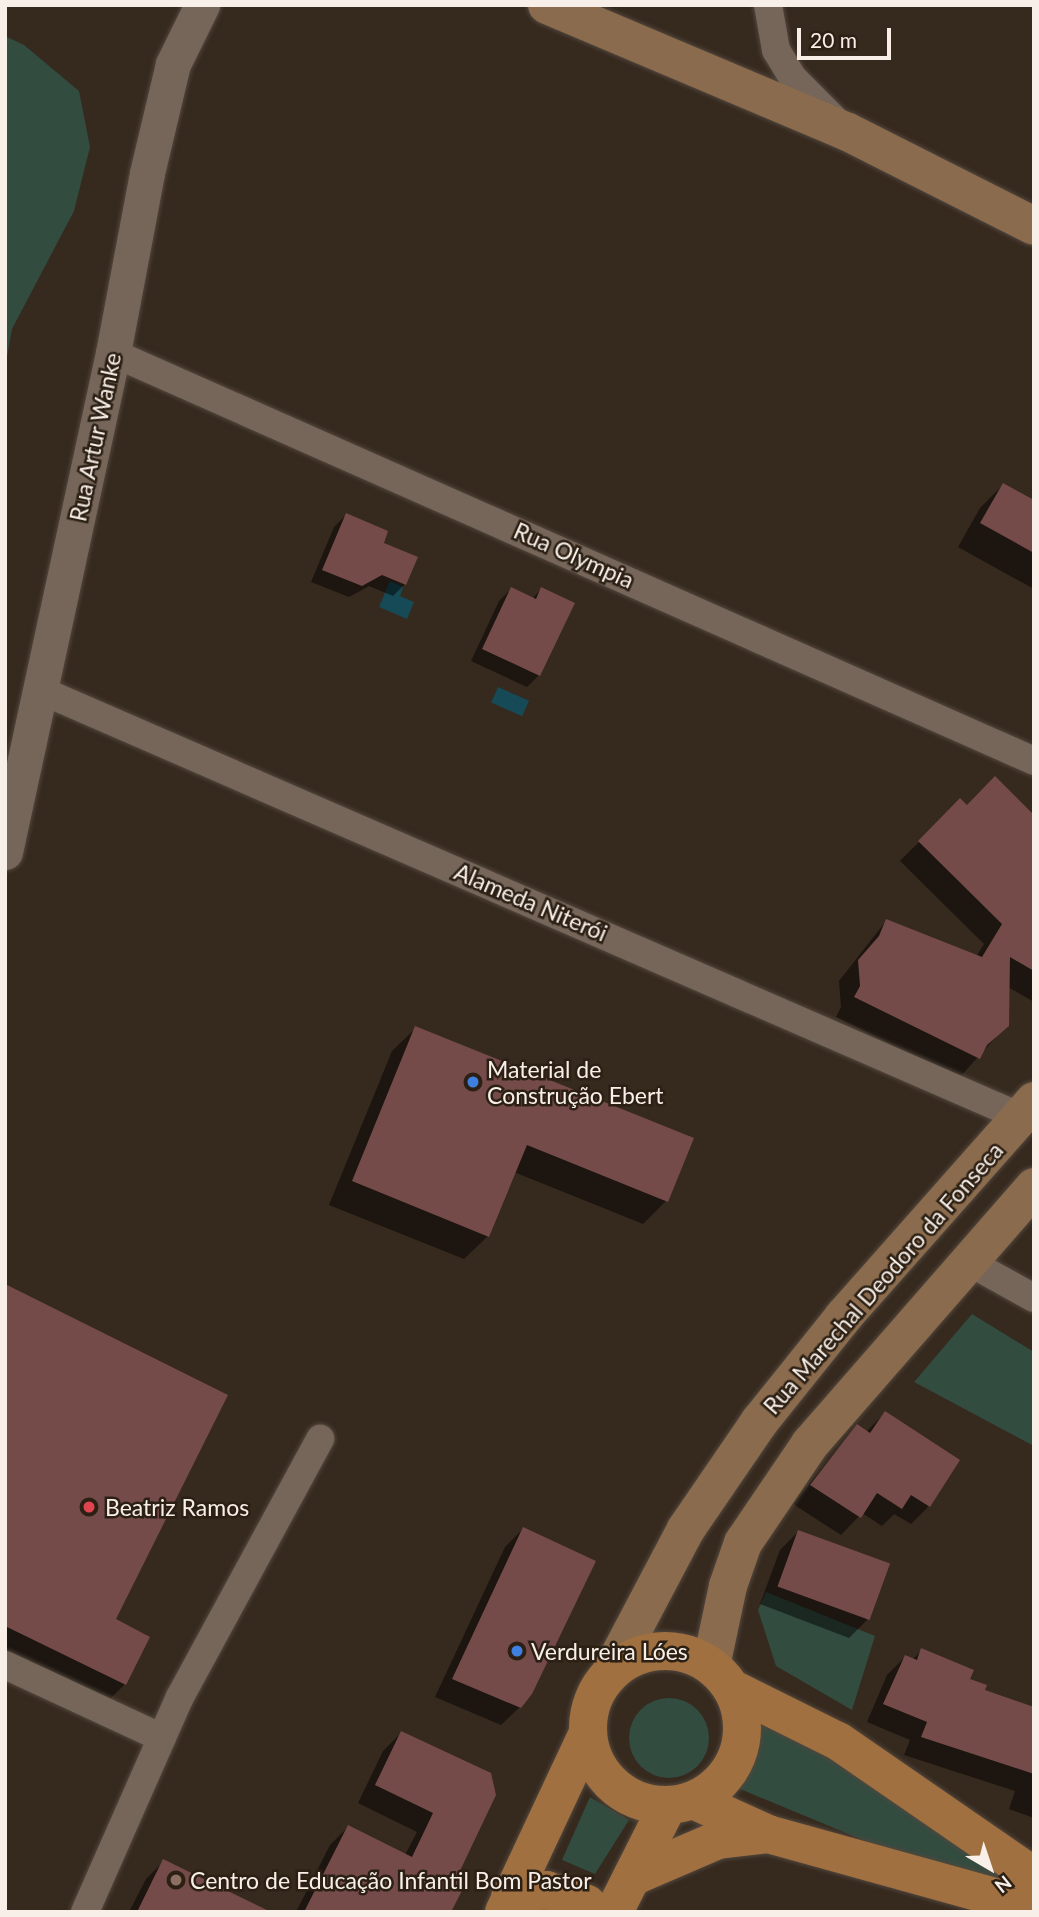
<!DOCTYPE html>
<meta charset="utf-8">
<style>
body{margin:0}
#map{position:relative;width:1039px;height:1917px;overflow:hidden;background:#36291e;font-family:Lato,sans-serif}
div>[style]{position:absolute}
.green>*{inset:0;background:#334c40}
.round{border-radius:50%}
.water>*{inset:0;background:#164a56;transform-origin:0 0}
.shadow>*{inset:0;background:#0007}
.building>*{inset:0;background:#754b49;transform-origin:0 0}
.roads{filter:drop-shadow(0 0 2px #52473d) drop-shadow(0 0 2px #52473d)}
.minor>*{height:28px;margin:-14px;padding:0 14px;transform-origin:14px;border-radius:14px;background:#756659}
.tertiary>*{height:35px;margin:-17.5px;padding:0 17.5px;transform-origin:17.5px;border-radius:17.5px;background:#756659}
.secondary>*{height:38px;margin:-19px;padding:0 19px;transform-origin:19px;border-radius:19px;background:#8b6b4d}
.primary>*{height:38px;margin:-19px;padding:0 19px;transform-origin:19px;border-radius:19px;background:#a17040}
.primary>.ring{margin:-19px;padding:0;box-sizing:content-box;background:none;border:38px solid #a17040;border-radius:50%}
.dots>*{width:19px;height:19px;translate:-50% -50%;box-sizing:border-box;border:4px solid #2c2014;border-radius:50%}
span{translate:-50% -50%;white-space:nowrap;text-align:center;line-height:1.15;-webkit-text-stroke:5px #2c2014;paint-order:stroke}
.street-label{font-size:23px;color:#f8efe8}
.poi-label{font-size:23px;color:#f8efe8}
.left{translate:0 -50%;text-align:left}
.frame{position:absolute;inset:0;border:7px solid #f8efe8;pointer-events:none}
.north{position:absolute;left:955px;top:1833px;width:70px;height:70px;-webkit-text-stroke:5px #2c2014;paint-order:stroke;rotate:141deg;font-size:19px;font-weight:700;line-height:28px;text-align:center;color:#f8efe8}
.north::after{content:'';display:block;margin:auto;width:24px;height:32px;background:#f8efe8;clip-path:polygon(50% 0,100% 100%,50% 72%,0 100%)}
.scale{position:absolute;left:797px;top:28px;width:94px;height:32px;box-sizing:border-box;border:4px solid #f8efe8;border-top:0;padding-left:9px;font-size:21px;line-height:24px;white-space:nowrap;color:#f8efe8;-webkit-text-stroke:5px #2c2014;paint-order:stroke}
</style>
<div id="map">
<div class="green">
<i style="clip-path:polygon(5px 36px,24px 45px,79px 91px,90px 147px,74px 211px,12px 329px,5px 368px)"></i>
<i style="clip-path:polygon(972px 1314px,1034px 1352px,1034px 1446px,914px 1382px)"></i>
<i style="clip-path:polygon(766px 1592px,875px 1636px,852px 1710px,776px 1666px,758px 1610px)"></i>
<i class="round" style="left:629px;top:1698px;width:80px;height:80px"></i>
<i style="clip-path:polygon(755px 1722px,809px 1746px,894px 1800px,1005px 1879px,901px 1856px,733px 1786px,755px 1739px)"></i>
<i style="clip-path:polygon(590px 1797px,629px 1820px,595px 1874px,562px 1860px)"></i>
</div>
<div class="water">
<i style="clip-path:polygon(390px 581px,403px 587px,400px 596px,414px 602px,407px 619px,379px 607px)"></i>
<i style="left:498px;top:687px;width:34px;height:17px;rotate:24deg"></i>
</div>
<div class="shadow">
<i style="clip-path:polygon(1003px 485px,1034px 502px,1034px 589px,958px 547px,980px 508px)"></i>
<i style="clip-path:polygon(346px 515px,381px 544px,405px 584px,393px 596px,369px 586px,349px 597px,311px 582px,334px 527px)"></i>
<i style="clip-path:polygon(511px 589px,532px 599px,541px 589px,539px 675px,527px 687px,471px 661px,499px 601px)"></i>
<i style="clip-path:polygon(960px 801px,966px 807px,1034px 818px,1034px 1002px,1008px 987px,1007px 1025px,959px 1078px,836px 1017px,841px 1007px,839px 981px,886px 921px,976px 957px,984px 944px,900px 861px)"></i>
<i style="clip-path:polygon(416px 1028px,666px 1201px,643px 1224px,514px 1172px,488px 1236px,464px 1259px,329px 1205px,392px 1051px)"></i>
<i style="clip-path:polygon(5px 1286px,113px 1620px,148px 1638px,125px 1684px,93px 1716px,5px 1673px)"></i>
<i style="clip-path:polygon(885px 1413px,929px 1506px,911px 1524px,894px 1514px,882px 1526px,862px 1513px,841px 1535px,793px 1504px,857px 1426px,866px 1432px)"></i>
<i style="clip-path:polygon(523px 1529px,520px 1707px,501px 1725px,435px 1697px,505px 1547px)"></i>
<i style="clip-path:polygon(798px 1532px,867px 1620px,849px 1638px,760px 1604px,780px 1550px)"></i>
<i style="clip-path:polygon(922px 1650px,982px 1691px,1034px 1709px,1034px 1818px,1009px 1809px,1015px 1791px,904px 1755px,910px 1740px,867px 1722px,887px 1675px,905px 1657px,912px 1660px)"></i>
<i style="clip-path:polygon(401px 1733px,490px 1774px,456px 1875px,449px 1912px,296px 1912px,330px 1845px,348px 1827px,405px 1855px,417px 1832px,358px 1803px,383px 1751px)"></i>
<i style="clip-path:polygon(164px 1861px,267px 1912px,129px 1912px,146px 1879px)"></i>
</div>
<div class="building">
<i style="clip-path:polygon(1003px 483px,1034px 500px,1034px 553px,980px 523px)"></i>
<i style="clip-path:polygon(346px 513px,388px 531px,384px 543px,418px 557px,406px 585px,382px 575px,362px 586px,322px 570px)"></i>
<i style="clip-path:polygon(511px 587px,536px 599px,541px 587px,575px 603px,540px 676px,482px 649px)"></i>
<i style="clip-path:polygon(995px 776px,1034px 815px,1034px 971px,1010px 957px,1009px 1026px,987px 1045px,980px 1059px,854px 997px,860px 986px,858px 960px,879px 936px,886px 919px,982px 957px,1002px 924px,918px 841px,960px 798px,967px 805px)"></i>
<i style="clip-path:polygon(415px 1026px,694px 1138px,668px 1202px,527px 1145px,489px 1237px,352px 1181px)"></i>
<i style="clip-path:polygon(5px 1284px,228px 1395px,116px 1619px,150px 1637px,126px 1685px,5px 1626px)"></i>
<i style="clip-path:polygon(885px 1411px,960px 1460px,930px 1507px,911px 1495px,902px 1509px,877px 1493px,861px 1518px,810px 1485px,857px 1424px,870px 1433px)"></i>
<i style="clip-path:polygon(523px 1527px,596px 1561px,532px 1694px,521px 1708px,452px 1679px)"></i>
<i style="left:798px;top:1530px;width:98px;height:60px;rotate:20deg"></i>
<i style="clip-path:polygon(921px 1648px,974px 1670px,970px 1679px,987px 1685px,985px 1690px,1034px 1707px,1034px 1774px,921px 1737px,927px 1722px,883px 1704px,905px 1655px,917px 1660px)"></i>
<i style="clip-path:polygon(401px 1731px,491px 1773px,496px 1795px,458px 1875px,468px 1879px,451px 1912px,304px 1912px,348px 1825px,412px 1857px,433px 1813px,375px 1785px)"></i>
<i style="clip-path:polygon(163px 1859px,271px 1912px,137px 1912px)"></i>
</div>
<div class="roads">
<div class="minor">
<i style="left:768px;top:5px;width:46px;rotate:79.9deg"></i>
<i style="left:776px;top:50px;width:33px;rotate:59deg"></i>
<i style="left:793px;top:78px;width:61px;rotate:45deg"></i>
<i style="left:113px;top:353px;width:1007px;rotate:23.89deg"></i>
<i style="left:40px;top:690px;width:1070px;rotate:23.52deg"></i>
<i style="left:969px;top:1262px;width:74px;rotate:29deg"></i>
<i style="left:5px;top:1665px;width:173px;rotate:24.9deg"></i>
<i style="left:85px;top:1912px;width:235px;rotate:-66.2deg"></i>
<i style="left:180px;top:1697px;width:294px;rotate:-61.5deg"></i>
</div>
<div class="tertiary">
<i style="left:5px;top:852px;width:511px;rotate:-77.79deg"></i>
<i style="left:113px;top:353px;width:183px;rotate:-79.3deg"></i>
<i style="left:147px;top:173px;width:112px;rotate:-76.6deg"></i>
<i style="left:173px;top:64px;width:66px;rotate:-63.8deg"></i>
</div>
<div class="secondary">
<i style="left:547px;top:5px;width:327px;rotate:22.9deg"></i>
<i style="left:848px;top:132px;width:208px;rotate:26.8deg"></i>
<i style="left:711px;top:1666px;width:82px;rotate:-78deg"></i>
<i style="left:728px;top:1586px;width:46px;rotate:-70.8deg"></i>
<i style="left:743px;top:1543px;width:120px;rotate:-55.9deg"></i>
<i style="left:810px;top:1444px;width:341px;rotate:-48.9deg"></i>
<i style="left:609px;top:1675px;width:165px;rotate:-62.2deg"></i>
<i style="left:686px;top:1529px;width:131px;rotate:-55.6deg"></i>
<i style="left:760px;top:1421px;width:134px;rotate:-51.3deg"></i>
<i style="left:844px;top:1316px;width:287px;rotate:-48.5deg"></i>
</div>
<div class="primary">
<i class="ring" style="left:588px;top:1651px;width:116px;height:116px"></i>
<i style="left:731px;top:1688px;width:119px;rotate:26.4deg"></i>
<i style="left:838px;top:1741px;width:238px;rotate:34.6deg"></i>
<i style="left:693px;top:1800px;width:82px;rotate:24.4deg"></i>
<i style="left:768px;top:1834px;width:276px;rotate:15.5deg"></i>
<i style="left:632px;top:1877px;width:94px;rotate:-23.3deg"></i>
<i style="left:718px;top:1840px;width:50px;rotate:-6.8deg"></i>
<i style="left:510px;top:1897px;width:37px;rotate:-11deg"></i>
<i style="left:546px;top:1890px;width:43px;rotate:18.9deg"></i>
<i style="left:587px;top:1904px;width:11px;rotate:49deg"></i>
<i style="left:504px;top:1912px;width:198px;rotate:-64.9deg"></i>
<i style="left:614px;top:1912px;width:120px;rotate:-63.2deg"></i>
</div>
</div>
<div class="dots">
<i style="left:473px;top:1082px;background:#3f7fe0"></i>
<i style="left:89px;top:1507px;background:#e0444e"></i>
<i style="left:517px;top:1651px;background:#3f7fe0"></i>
<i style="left:176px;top:1880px;background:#8d6e63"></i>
</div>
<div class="street-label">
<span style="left:95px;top:437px;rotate:-78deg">Rua Artur Wanke</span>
<span style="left:574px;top:555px;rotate:24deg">Rua Olympia</span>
<span style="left:531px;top:902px;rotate:23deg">Alameda Niterói</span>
<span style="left:883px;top:1278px;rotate:-49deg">Rua Marechal Deodoro da Fonseca</span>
</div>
<div class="poi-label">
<span class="left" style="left:487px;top:1082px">Material de<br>Construção Ebert</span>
<span class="left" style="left:105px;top:1507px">Beatriz Ramos</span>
<span class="left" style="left:531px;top:1651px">Verdureira Lóes</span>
<span class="left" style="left:190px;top:1880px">Centro de Educação Infantil Bom Pastor</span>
</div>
<div class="frame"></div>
<div class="north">N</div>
<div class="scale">20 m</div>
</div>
